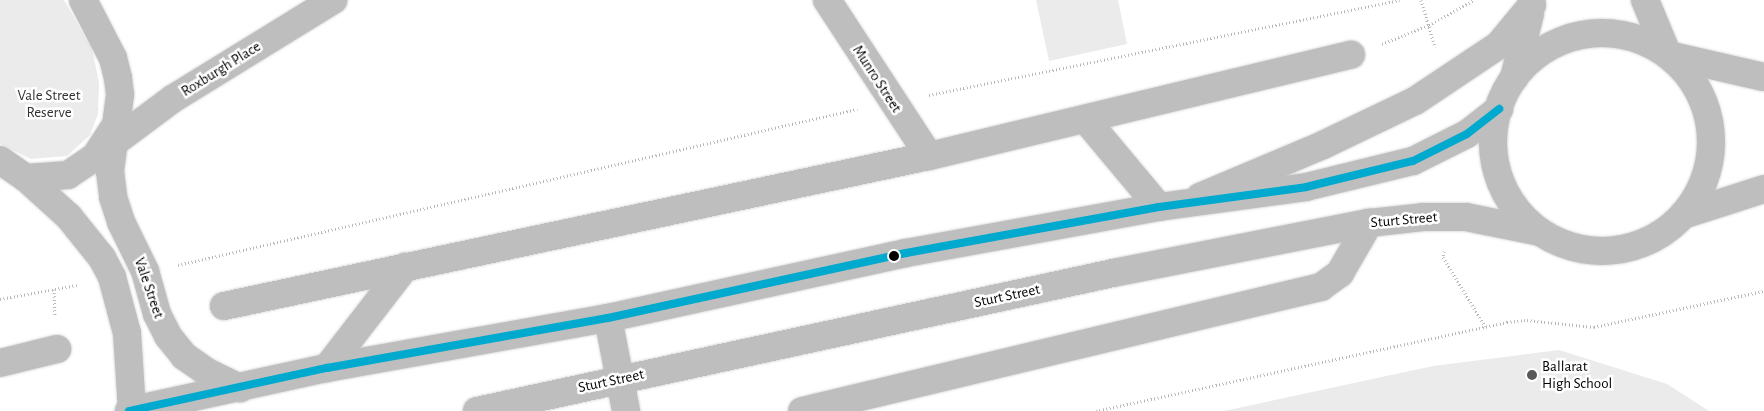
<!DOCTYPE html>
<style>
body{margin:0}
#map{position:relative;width:1764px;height:411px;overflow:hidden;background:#fff;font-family:"Alegreya Sans",sans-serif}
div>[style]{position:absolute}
.green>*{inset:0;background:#ebebeb}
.path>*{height:3px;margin-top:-1.5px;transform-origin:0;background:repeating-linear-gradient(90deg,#b9b9b9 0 1px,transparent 0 3.5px)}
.roads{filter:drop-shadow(0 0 1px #dbdbdb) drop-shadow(0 0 1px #dbdbdb)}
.minor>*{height:28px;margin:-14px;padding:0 14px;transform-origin:14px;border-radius:14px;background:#bebebe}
.major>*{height:28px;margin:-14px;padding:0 14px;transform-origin:14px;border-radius:14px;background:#bebebe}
.major>.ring{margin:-14px;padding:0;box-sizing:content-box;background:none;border:28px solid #bebebe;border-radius:50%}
.bus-1>*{height:8px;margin:-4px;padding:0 4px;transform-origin:4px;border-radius:4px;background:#00a9ce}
.dots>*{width:14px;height:14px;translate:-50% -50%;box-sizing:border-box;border:2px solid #fff;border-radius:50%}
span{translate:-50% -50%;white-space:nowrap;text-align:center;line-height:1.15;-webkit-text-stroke:5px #fff;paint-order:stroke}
.street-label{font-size:15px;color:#000}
.park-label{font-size:15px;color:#323232}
.poi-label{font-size:15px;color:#000}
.left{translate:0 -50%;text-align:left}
</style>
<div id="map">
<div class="green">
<i style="clip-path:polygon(0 0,64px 0,92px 49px,99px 82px,98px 114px,90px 135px,67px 156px,31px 159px,0 144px)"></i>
<i style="clip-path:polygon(1036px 0,1118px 0,1127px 44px,1049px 61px)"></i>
<i style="clip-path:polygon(1559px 350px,1667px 384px,1709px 411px,1224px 411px,1433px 366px)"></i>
</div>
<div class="path">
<i style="left:1421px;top:0;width:49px;rotate:73.4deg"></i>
<i style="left:1382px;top:44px;width:51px;rotate:-22deg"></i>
<i style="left:1429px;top:25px;width:51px;rotate:-29.1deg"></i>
<i style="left:929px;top:95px;width:480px;rotate:-11.4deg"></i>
<i style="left:1444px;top:251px;width:6px;rotate:99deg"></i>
<i style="left:1443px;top:257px;width:81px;rotate:58.7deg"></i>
<i style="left:178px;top:265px;width:697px;rotate:-12.94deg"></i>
<i style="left:54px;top:289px;width:27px;rotate:88deg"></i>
<i style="left:0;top:299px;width:78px;rotate:-10.3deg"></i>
<i style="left:1096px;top:411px;width:421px;rotate:-12.2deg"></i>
<i style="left:1507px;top:322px;width:20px;rotate:-6deg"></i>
<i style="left:1527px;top:320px;width:67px;rotate:6deg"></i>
<i style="left:1594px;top:327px;width:174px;rotate:-12deg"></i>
</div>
<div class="roads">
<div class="minor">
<i style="left:83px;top:0;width:65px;rotate:62.7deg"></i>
<i style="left:113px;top:58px;width:21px;rotate:76deg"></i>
<i style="left:118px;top:78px;width:17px;rotate:83deg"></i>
<i style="left:120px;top:95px;width:77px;rotate:97.5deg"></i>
<i style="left:110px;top:171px;width:26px;rotate:83deg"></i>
<i style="left:113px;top:197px;width:26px;rotate:72deg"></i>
<i style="left:121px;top:222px;width:55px;rotate:63.9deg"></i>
<i style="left:145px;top:271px;width:45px;rotate:74.4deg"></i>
<i style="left:157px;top:314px;width:25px;rotate:63deg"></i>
<i style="left:168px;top:336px;width:26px;rotate:51deg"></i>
<i style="left:184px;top:356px;width:28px;rotate:35deg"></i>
<i style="left:207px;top:372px;width:37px;rotate:26deg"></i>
<i style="left:827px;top:0;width:186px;rotate:56.8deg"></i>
<i style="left:1645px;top:0;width:57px;rotate:67.5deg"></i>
<i style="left:1514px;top:78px;width:66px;rotate:-76deg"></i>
<i style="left:1087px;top:121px;width:112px;rotate:50.1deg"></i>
<i style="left:112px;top:144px;width:77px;rotate:-36.6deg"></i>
<i style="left:174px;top:98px;width:187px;rotate:-31.6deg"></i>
<i style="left:0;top:160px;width:32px;rotate:35deg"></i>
<i style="left:26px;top:178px;width:58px;rotate:42.2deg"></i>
<i style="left:69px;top:217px;width:53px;rotate:51.2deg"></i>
<i style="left:102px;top:258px;width:21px;rotate:62deg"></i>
<i style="left:112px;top:277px;width:58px;rotate:75deg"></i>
<i style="left:127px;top:333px;width:77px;rotate:86.3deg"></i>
<i style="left:26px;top:178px;width:42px;rotate:-4.1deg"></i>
<i style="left:68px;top:175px;width:32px;rotate:-34deg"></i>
<i style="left:95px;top:157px;width:33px;rotate:-57deg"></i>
<i style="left:1200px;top:197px;width:134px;rotate:-22.9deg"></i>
<i style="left:1323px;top:145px;width:102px;rotate:-25.6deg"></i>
<i style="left:1415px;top:101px;width:101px;rotate:-33.7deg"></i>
<i style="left:1499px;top:45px;width:52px;rotate:-50.5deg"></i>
<i style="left:224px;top:306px;width:721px;rotate:-12.01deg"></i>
<i style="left:929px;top:156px;width:434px;rotate:-13.5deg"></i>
<i style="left:608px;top:318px;width:95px;rotate:79deg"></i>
<i style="left:0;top:363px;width:59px;rotate:-13.8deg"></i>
<i style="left:327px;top:368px;width:128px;rotate:-52.3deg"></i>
<i style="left:802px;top:411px;width:534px;rotate:-13.44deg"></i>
<i style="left:1321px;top:287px;width:24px;rotate:-36deg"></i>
<i style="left:1340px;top:273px;width:58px;rotate:-59.9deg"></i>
</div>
<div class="major">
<i class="ring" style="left:1493px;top:33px;width:190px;height:190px"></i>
<i style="left:1672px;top:56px;width:94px;rotate:12.9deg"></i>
<i style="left:1683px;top:215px;width:85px;rotate:-17.8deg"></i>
<i style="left:129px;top:411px;width:203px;rotate:-12.3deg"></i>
<i style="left:327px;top:368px;width:285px;rotate:-10.1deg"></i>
<i style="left:608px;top:318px;width:305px;rotate:-12.3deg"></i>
<i style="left:906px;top:253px;width:257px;rotate:-10.3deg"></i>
<i style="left:1159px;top:207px;width:148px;rotate:-7.7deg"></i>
<i style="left:1306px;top:187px;width:110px;rotate:-13.7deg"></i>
<i style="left:1413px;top:161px;width:60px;rotate:-26.6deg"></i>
<i style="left:1467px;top:134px;width:41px;rotate:-38deg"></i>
<i style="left:477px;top:411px;width:651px;rotate:-12.24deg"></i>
<i style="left:1113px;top:273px;width:261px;rotate:-11.1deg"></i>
<i style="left:1369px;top:223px;width:54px;rotate:-6.3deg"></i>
<i style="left:1423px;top:217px;width:43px"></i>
<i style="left:1466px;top:217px;width:76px;rotate:11.5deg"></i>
</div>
</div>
<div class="bus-1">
<i style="left:129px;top:411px;width:203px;rotate:-12.3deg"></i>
<i style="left:327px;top:368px;width:285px;rotate:-10.1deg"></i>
<i style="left:608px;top:318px;width:305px;rotate:-12.3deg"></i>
<i style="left:906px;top:253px;width:257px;rotate:-10.3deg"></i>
<i style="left:1159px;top:207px;width:148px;rotate:-7.7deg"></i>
<i style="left:1306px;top:187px;width:110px;rotate:-13.7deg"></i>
<i style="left:1413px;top:161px;width:60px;rotate:-26.6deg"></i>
<i style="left:1467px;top:134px;width:41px;rotate:-38deg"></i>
</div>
<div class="dots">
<i style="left:894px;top:256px;background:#000"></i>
<i style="left:1532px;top:375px;background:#595959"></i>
</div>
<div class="street-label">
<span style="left:221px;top:69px;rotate:-32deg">Roxburgh Place</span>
<span style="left:877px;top:79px;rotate:57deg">Munro Street</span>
<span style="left:1404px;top:220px;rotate:-5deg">Sturt Street</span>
<span style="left:149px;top:288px;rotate:71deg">Vale Street</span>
<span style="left:1007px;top:296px;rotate:-12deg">Sturt Street</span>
<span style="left:611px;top:381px;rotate:-12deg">Sturt Street</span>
</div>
<div class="park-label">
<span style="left:49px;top:104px">Vale Street<br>Reserve</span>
</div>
<div class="poi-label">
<span class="left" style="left:1542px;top:375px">Ballarat<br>High School</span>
</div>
</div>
